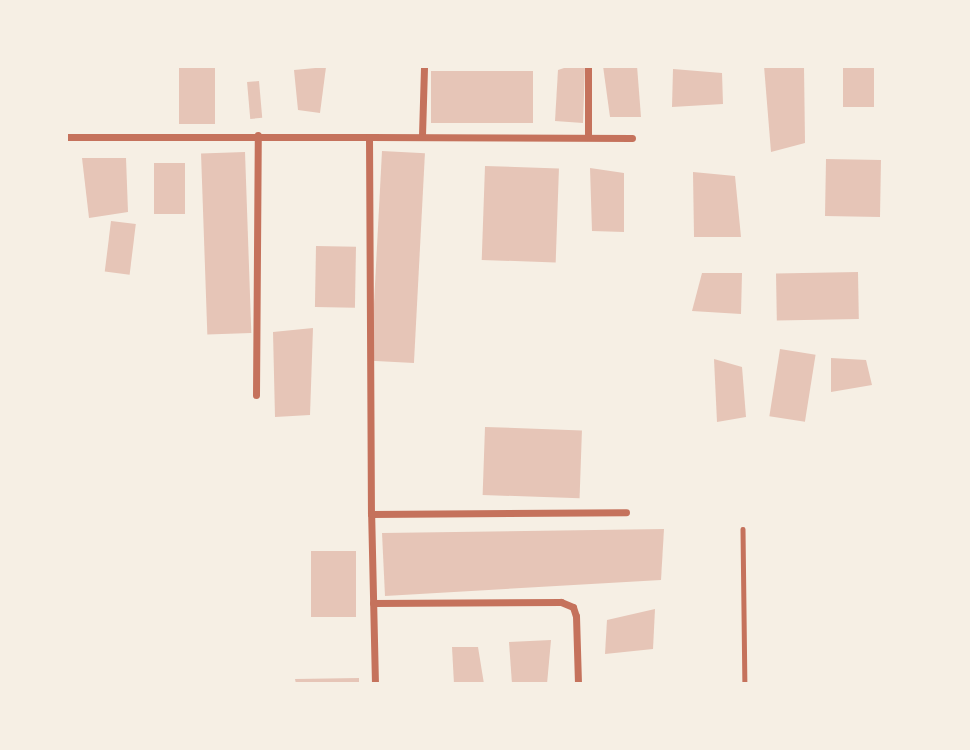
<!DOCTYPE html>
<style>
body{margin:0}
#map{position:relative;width:970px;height:750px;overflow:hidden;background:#f6efe4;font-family:"Asap Condensed",sans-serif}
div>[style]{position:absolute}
.building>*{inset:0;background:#e6c5b7;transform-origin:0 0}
.service>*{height:4.5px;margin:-2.25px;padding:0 2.25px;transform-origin:2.25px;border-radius:2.25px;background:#c5725c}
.minor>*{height:7px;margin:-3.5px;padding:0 3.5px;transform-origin:3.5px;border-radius:3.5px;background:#c5725c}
span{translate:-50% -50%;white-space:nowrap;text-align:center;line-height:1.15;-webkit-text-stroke:7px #f6efe4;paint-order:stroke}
.frame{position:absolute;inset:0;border:68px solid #f6efe4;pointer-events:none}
</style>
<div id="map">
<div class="building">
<i style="left:179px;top:66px;width:36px;height:58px"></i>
<i style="clip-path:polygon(570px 66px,585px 66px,583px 123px,555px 121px,558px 70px)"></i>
<i style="clip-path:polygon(603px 66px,637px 66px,641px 117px,610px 117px)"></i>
<i style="clip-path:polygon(764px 66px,804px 66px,805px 143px,771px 152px)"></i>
<i style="left:843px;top:66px;width:31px;height:41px"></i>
<i style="clip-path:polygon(326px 67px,320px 113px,298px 110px,294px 70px)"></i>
<i style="clip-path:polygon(673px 69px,722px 73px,723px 104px,672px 107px)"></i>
<i style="left:431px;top:71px;width:102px;height:52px"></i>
<i style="left:259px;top:81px;width:37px;height:12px;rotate:85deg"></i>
<i style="left:382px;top:151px;width:43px;height:210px;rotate:3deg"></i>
<i style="left:245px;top:152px;width:181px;height:44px;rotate:88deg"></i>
<i style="clip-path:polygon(82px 158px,126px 158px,128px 212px,89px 218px)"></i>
<i style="left:826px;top:159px;width:55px;height:57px;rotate:1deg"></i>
<i style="left:154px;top:163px;width:31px;height:51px"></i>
<i style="left:485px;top:166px;width:74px;height:94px;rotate:2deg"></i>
<i style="clip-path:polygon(590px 168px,624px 173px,624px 232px,592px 231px)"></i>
<i style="clip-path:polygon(693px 172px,735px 176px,741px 237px,694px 237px)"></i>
<i style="left:111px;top:221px;width:25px;height:51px;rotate:7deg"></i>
<i style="left:316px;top:246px;width:40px;height:61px;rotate:1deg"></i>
<i style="left:858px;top:272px;width:47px;height:82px;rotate:89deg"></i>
<i style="clip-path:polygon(702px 273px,742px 273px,741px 314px,692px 311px)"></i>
<i style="clip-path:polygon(313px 328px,310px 415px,275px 417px,273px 332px)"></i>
<i style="left:780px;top:349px;width:36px;height:68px;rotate:9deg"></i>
<i style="clip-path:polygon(831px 358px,866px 360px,872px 385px,831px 392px)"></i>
<i style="clip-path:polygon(714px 359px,742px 367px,746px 417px,717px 422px)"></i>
<i style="left:485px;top:427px;width:97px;height:68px;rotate:2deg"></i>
<i style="clip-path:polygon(664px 529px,661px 580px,385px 596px,382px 533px)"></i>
<i style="left:311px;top:551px;width:45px;height:66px"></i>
<i style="clip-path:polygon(655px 609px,653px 649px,605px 654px,607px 620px)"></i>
<i style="clip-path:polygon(551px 640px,547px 684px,512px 684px,509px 642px)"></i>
<i style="clip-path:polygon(452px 647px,478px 647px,484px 684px,454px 684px)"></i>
<i style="clip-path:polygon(359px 678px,359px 684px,296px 684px,295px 679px)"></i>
</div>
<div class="service">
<i style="left:743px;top:529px;width:155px;rotate:89.3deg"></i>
</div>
<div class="minor">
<i style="left:422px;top:135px;width:69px;rotate:-88.3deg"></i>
<i style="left:66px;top:137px;width:303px"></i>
<i style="left:369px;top:137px;width:377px;rotate:89.7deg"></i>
<i style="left:369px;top:137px;width:263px;rotate:0.2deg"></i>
<i style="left:588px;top:137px;width:71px;rotate:-90deg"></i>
<i style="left:256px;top:395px;width:260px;rotate:-89.6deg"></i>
<i style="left:373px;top:603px;width:188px;rotate:-0.3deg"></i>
<i style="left:561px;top:602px;width:13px;rotate:23deg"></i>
<i style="left:573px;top:607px;width:9px;rotate:72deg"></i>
<i style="left:576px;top:616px;width:68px;rotate:88.3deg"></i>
<i style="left:375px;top:684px;width:170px;rotate:-91.3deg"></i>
<i style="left:371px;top:514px;width:255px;rotate:-0.4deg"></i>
</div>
<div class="frame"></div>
</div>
